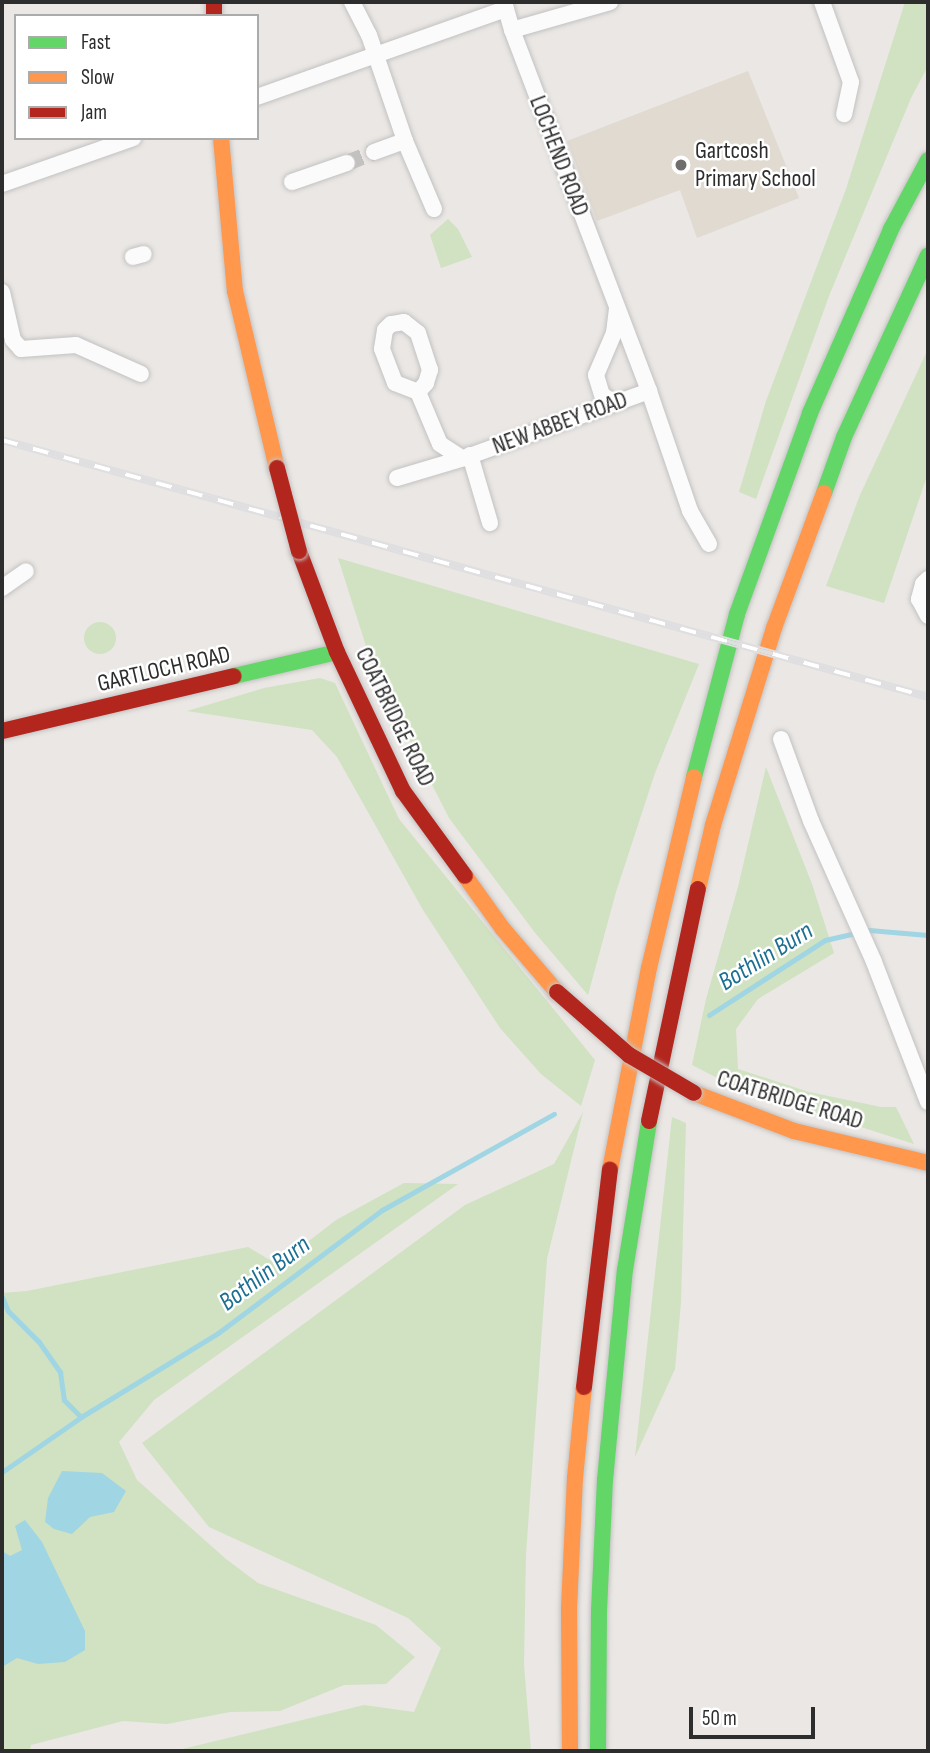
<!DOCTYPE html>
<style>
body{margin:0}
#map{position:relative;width:930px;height:1753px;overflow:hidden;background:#eae7e4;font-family:"Sofia Sans Condensed",sans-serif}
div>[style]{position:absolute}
.education>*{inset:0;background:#e0dad1}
.green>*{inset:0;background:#d0e2c1}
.round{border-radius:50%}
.water>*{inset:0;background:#a0d5e3}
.stream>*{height:5px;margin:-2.5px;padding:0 2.5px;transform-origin:2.5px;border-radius:2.5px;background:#a0d5e3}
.street-tunnel>*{height:16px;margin-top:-8px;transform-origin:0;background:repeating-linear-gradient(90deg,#c4c2bf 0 16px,transparent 0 24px)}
.roads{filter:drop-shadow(0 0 2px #c3c2c2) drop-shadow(0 0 2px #c3c2c2)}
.street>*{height:16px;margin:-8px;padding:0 8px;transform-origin:8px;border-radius:8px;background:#fcfbfb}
.fast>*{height:16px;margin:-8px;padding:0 8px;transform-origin:8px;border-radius:8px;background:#63d668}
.slow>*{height:16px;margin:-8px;padding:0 8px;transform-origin:8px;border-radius:8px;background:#ff974d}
.jam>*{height:16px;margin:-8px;padding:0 8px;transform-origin:8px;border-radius:8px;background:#b3261e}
.rail>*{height:8px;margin-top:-4px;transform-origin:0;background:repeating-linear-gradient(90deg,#fff 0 16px,#dfdee0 0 32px);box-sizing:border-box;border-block:2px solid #dfdee0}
.bridges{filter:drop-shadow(0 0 2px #c6c4c3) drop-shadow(0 0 2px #c6c4c3)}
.jam-bridge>*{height:16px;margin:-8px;padding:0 8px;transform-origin:8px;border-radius:8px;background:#b3261e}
.dots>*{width:19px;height:19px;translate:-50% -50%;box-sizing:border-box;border:4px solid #fff;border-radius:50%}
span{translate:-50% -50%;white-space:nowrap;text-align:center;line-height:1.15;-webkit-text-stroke:5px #fff;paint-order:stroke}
.poi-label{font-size:24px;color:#2d2d2d}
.left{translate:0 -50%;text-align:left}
.street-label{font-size:24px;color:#2d2d2d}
.water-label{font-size:26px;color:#1d6f92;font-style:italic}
.frame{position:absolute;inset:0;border:4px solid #2d2d2d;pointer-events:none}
.legend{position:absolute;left:14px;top:14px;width:245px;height:126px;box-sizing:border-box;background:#fff;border:2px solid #ababab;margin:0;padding:9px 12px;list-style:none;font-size:21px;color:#2d2d2d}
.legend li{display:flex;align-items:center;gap:14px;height:35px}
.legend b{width:35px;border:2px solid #ababab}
.scale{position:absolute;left:689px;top:1707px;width:126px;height:32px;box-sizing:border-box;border:4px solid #2d2d2d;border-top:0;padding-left:9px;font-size:21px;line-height:24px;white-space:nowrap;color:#2d2d2d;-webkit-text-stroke:5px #fff;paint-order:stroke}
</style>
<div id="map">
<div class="education">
<i style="clip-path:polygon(748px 71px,799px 198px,697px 238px,680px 190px,597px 221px,567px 141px)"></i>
</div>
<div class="green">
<i style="clip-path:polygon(905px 2px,928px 2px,928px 66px,911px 98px,829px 296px,756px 499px,739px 492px,766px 401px,846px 189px)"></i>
<i style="clip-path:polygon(448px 219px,458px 229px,472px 257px,441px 268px,430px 235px)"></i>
<i style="clip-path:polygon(928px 349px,928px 473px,884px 603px,826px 586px,860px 495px)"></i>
<i style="clip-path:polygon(338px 558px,699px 664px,655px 773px,616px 892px,588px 995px,536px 934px,449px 818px,373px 668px)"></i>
<i class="round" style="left:84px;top:622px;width:32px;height:32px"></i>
<i style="clip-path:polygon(320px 678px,335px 683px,399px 819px,595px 1060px,581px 1106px,541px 1074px,500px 1028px,423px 910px,337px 757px,312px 730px,187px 711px,264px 688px)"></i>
<i style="clip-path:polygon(766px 767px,812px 884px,834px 953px,758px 999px,736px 1029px,738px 1069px,809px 1092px,881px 1107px,896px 1107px,914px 1144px,733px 1086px,692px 1065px,706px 999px,738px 887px)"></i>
<i style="clip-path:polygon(583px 1112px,547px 1259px,526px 1554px,524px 1665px,531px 1751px,174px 1751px,364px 1705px,414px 1712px,441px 1648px,408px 1618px,209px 1527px,142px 1443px,465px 1205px,554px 1164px)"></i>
<i style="clip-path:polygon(672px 1117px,686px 1123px,681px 1302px,675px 1369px,635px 1457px)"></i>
<i style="clip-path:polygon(404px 1183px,458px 1184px,154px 1400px,119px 1442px,137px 1480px,226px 1559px,258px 1583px,376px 1625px,415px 1657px,386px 1684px,344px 1685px,280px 1711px,230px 1712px,167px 1724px,123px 1721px,31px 1745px,30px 1751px,2px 1751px,2px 1293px,27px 1291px,248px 1247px,278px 1265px,336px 1220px)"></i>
</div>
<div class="water">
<i style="clip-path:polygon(62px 1471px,102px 1473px,126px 1491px,114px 1512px,90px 1517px,72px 1534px,54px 1529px,45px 1522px,48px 1498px)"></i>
<i style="clip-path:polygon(25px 1520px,42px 1542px,85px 1631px,85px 1650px,65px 1662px,38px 1664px,17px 1658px,2px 1667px,2px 1551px,10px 1556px,22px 1550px,15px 1526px)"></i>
</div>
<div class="stream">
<i style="left:709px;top:1015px;width:138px;rotate:-32.9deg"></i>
<i style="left:825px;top:940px;width:45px;rotate:-12.8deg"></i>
<i style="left:869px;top:930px;width:59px;rotate:4.8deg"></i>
<i style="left:2px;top:1297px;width:15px;rotate:67deg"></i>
<i style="left:8px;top:1311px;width:44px;rotate:45deg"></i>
<i style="left:39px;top:1342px;width:37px;rotate:55deg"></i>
<i style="left:60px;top:1372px;width:28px;rotate:82deg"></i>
<i style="left:64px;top:1400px;width:24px;rotate:45deg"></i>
<i style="left:2px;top:1472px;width:96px;rotate:-34.8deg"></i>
<i style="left:81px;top:1417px;width:161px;rotate:-31.5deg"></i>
<i style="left:218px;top:1333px;width:205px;rotate:-36.9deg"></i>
<i style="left:382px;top:1210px;width:197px;rotate:-29.2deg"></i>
</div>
<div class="street-tunnel">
<i style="left:347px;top:163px;width:29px;rotate:-22deg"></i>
</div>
<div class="roads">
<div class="street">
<i style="left:352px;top:2px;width:37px;rotate:63deg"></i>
<i style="left:369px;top:35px;width:112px;rotate:71.2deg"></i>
<i style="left:405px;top:141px;width:74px;rotate:66.9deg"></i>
<i style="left:504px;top:2px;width:29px;rotate:74deg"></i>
<i style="left:512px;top:30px;width:386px;rotate:69.2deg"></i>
<i style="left:649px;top:391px;width:127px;rotate:71.1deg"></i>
<i style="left:690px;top:511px;width:38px;rotate:60deg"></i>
<i style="left:822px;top:2px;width:85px;rotate:70.1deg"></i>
<i style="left:851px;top:82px;width:33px;rotate:102deg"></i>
<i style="left:512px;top:30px;width:102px;rotate:-15.9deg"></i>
<i style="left:257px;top:97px;width:264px;rotate:-19.5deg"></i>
<i style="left:374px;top:152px;width:33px;rotate:-20deg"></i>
<i style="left:292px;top:182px;width:58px;rotate:-19.1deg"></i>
<i style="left:2px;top:184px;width:139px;rotate:-19.3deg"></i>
<i style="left:133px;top:257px;width:11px;rotate:-15deg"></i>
<i style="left:2px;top:292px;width:49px;rotate:77.1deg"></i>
<i style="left:13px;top:340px;width:12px;rotate:48deg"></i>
<i style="left:21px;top:349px;width:55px;rotate:-4.2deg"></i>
<i style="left:76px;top:345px;width:71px;rotate:24deg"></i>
<i style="left:418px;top:392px;width:12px;rotate:-48deg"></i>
<i style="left:426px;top:383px;width:14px;rotate:-73deg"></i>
<i style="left:430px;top:370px;width:39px;rotate:-108deg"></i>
<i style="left:418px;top:333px;width:18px;rotate:-142deg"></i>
<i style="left:404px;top:322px;width:13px;rotate:171deg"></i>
<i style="left:391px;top:324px;width:8px;rotate:135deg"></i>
<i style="left:385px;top:330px;width:19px;rotate:99deg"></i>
<i style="left:382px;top:349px;width:36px;rotate:69deg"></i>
<i style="left:395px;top:383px;width:25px;rotate:21deg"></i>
<i style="left:418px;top:392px;width:56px;rotate:67.1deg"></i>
<i style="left:440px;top:444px;width:24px;rotate:33deg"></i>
<i style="left:615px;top:403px;width:15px;rotate:-148deg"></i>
<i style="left:602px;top:395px;width:21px;rotate:-107deg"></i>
<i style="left:596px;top:375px;width:46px;rotate:-66.8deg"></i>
<i style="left:614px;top:333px;width:24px;rotate:-83deg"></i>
<i style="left:470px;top:455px;width:71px;rotate:73.6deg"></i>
<i style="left:397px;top:478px;width:70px;rotate:-16.6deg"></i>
<i style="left:464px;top:458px;width:197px;rotate:-19.9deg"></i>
<i style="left:928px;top:579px;width:7px;rotate:135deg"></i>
<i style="left:923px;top:584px;width:16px;rotate:105deg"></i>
<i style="left:919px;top:599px;width:19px;rotate:62deg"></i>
<i style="left:2px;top:588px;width:29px;rotate:-35deg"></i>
<i style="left:781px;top:739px;width:87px;rotate:69.9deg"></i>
<i style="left:811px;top:821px;width:154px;rotate:65.9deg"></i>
<i style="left:874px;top:962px;width:150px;rotate:68.9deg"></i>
</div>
<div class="fast">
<i style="left:824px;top:493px;width:59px;rotate:-70.3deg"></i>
<i style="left:844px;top:437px;width:200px;rotate:-65.2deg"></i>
<i style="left:234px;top:676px;width:106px;rotate:-13.1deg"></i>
<i style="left:694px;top:777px;width:169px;rotate:-75.2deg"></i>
<i style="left:737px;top:614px;width:214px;rotate:-70deg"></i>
<i style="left:810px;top:413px;width:201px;rotate:-66.2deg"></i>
<i style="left:891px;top:229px;width:78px;rotate:-61.8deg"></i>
<i style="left:598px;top:1751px;width:140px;rotate:-89.6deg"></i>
<i style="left:599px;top:1611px;width:131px;rotate:-87.4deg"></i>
<i style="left:605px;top:1480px;width:211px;rotate:-84.6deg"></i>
<i style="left:625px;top:1270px;width:151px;rotate:-80.8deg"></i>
</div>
<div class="slow">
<i style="left:221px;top:138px;width:154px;rotate:84.8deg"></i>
<i style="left:235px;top:291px;width:182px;rotate:76.7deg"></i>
<i style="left:465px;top:876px;width:65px;rotate:54.4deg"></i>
<i style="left:503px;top:929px;width:83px;rotate:49.4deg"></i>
<i style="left:698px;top:889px;width:66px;rotate:-76.8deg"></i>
<i style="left:713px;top:825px;width:206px;rotate:-72.8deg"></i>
<i style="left:774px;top:628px;width:144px;rotate:-69.7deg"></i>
<i style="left:694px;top:1093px;width:107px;rotate:20.8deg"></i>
<i style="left:794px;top:1131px;width:138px;rotate:13.4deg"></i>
<i style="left:610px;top:1170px;width:206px;rotate:-79.1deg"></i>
<i style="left:649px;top:968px;width:196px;rotate:-76.7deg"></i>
<i style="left:570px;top:1751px;width:142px;rotate:-90.4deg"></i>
<i style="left:569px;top:1609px;width:131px;rotate:-87.4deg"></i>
<i style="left:575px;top:1478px;width:91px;rotate:-84.4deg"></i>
</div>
<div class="jam">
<i style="left:214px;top:2px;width:14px;rotate:90deg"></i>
<i style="left:299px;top:551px;width:108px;rotate:69.4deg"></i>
<i style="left:337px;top:652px;width:154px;rotate:64.6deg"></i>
<i style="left:403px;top:791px;width:105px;rotate:53.9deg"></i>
<i style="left:2px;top:731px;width:238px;rotate:-13.3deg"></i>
<i style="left:649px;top:1121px;width:237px;rotate:-78.1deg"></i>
<i style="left:584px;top:1387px;width:219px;rotate:-83.2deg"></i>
</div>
</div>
<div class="rail">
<i style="left:2px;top:440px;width:961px;rotate:15.51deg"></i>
</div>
<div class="bridges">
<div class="jam-bridge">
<i style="left:277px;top:468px;width:86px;rotate:75.2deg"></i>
<i style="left:557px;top:992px;width:96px;rotate:41.2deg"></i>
<i style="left:629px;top:1055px;width:75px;rotate:30.3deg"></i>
</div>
</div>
<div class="dots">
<i style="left:681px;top:165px;background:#6f6e6d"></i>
</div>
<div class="poi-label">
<span class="left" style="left:695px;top:165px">Gartcosh<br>Primary School</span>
</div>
<div class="street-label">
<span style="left:559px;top:156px;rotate:69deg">LOCHEND ROAD</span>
<span style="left:560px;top:423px;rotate:-20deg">NEW ABBEY ROAD</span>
<span style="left:164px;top:669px;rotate:-13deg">GARTLOCH ROAD</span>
<span style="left:395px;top:717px;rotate:64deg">COATBRIDGE ROAD</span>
<span style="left:790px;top:1100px;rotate:17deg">COATBRIDGE ROAD</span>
</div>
<div class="water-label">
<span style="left:766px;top:957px;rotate:-32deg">Bothlin Burn</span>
<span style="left:265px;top:1274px;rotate:-37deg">Bothlin Burn</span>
</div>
<div class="frame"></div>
<ul class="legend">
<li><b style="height:9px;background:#63d668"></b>Fast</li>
<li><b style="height:9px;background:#ff974d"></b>Slow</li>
<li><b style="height:9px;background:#b3261e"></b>Jam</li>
</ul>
<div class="scale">50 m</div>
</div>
